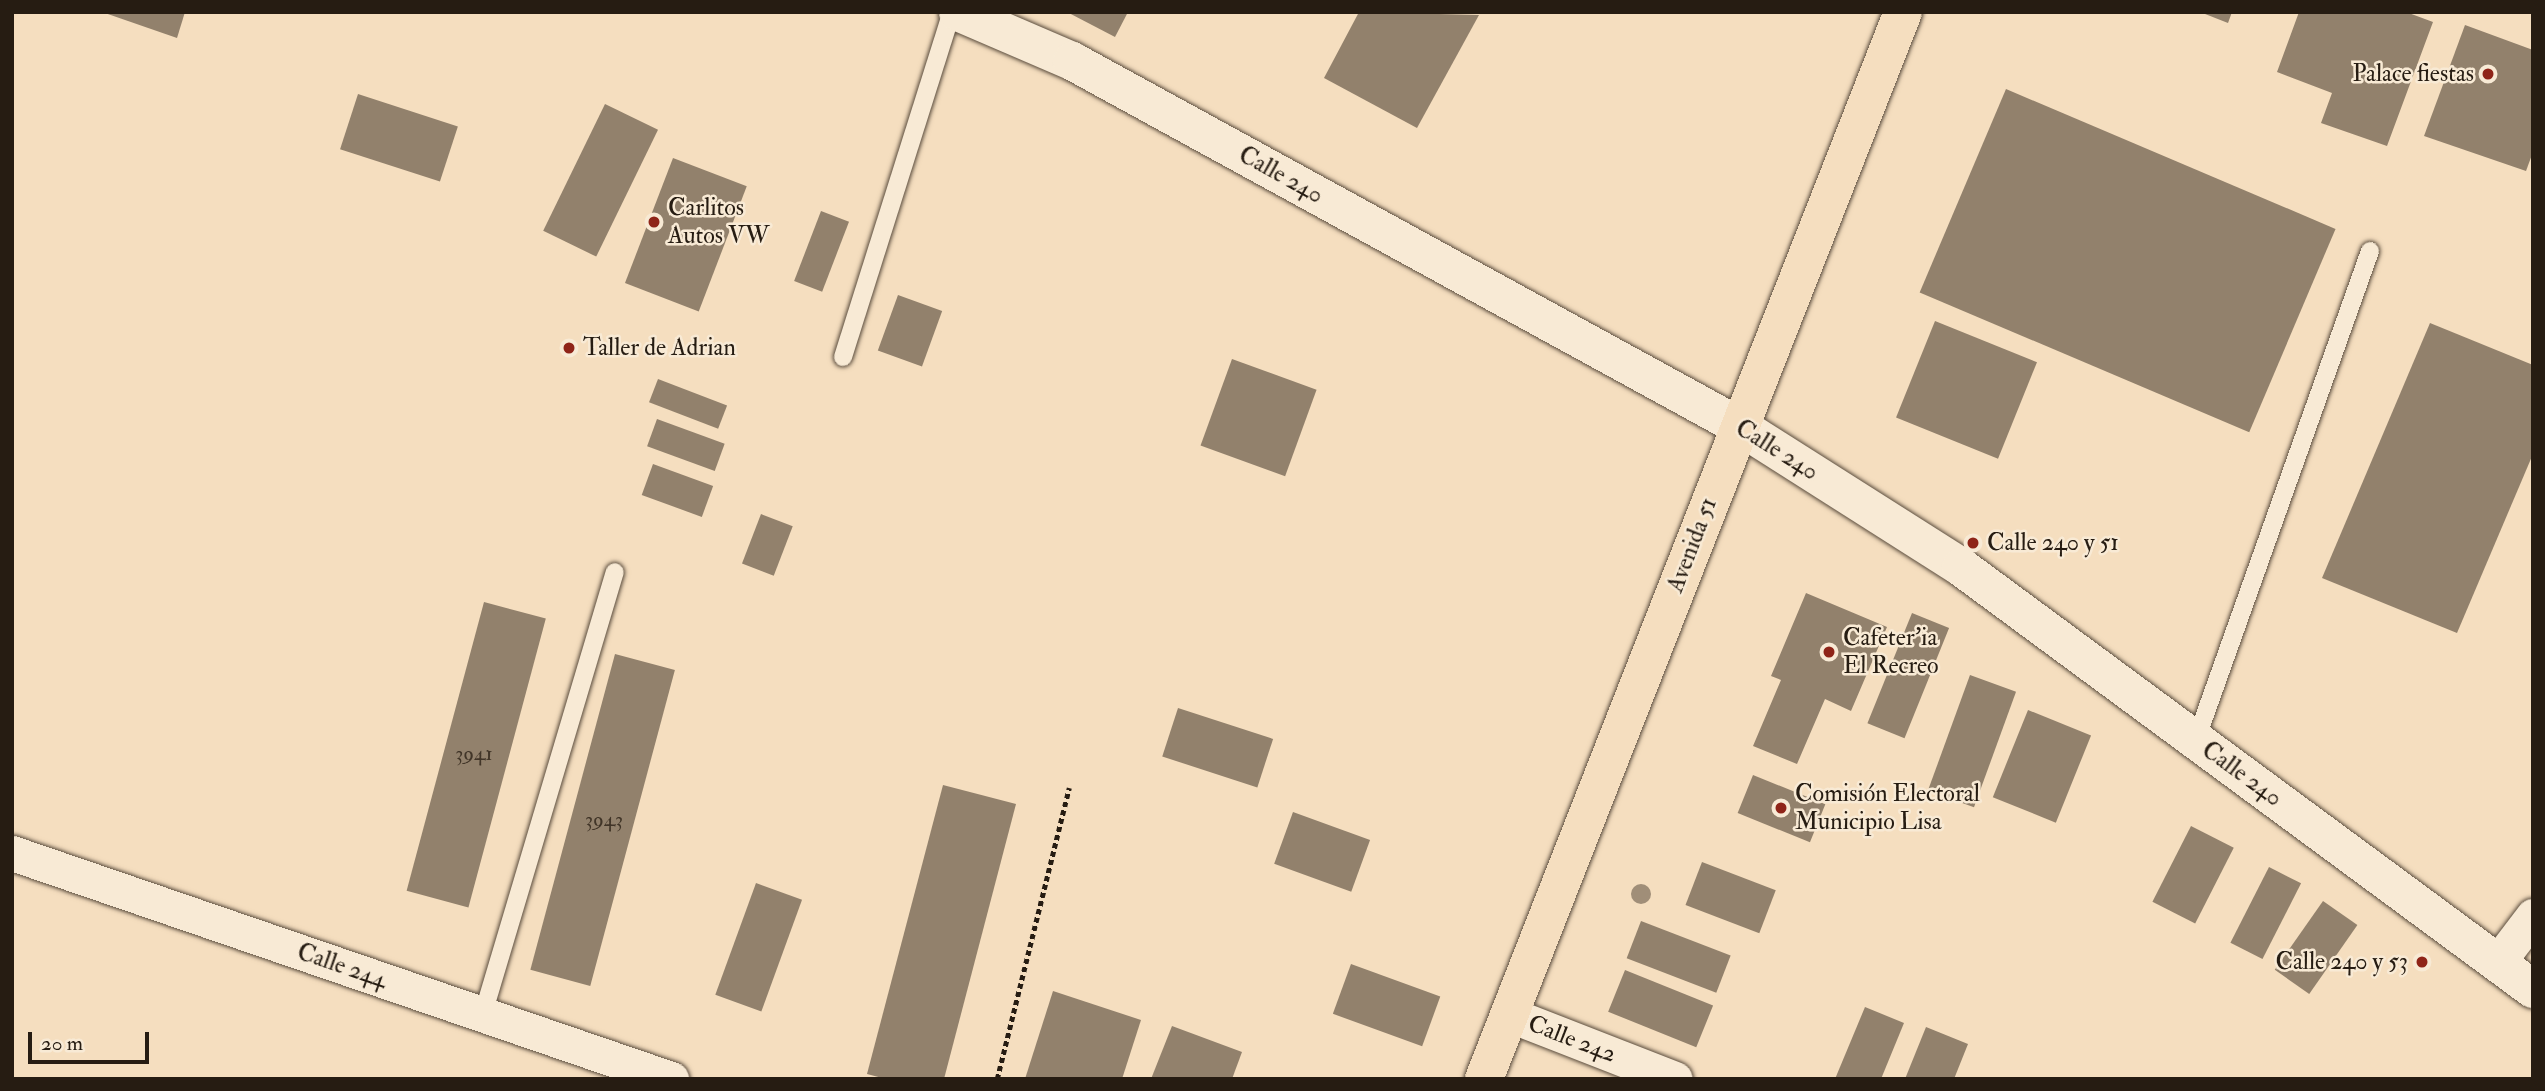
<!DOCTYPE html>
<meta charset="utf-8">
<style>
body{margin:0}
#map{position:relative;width:2545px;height:1091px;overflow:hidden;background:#f5debf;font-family:"IM FELL Double Pica",serif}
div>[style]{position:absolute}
.building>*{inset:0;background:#92816c;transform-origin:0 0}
.path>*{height:4.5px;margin-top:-2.25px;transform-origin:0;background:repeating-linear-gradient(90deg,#261c12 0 5px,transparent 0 8.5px)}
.roads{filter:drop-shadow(0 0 2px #5a4c3d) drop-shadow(0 0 2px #5a4c3d)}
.service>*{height:18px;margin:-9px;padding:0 9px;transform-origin:9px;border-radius:9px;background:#f8ead5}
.minor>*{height:35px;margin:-17.5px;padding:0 17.5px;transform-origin:17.5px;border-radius:17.5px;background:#f8ead5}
.tertiary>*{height:38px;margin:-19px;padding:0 19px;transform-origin:19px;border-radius:19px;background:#f8ead5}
.secondary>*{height:38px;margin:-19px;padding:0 19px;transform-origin:19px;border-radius:19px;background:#f8ead5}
.primary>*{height:38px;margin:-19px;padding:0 19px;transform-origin:19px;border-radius:19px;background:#f5debf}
.trees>*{width:20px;height:20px;margin:-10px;border-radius:50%;background:#a08e78}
.dots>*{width:19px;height:19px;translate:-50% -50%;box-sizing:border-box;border:4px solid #f8ead5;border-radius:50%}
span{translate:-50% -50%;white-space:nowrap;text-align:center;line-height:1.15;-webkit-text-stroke:5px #f8ead5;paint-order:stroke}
.number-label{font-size:21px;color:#413528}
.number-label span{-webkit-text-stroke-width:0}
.poi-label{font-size:24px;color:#261c12}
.right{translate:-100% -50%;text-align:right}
.left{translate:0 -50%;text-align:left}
.street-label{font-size:24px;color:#261c12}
.frame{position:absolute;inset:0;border:14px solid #261c12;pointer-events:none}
.scale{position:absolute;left:28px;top:1032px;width:121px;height:32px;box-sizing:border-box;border:4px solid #261c12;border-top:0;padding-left:9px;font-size:21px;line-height:24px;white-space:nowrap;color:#261c12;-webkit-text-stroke:5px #f8ead5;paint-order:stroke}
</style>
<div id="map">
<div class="building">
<i style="clip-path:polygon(102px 12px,185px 12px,177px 38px)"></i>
<i style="clip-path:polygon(1067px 12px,1128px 12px,1115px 37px)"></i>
<i style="clip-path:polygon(1359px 12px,1479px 15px,1417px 128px,1324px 78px)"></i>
<i style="clip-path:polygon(2200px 12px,2232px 12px,2228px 23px)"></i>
<i style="clip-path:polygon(2299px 12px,2406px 12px,2433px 22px,2387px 146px,2321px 123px,2332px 93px,2277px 72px)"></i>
<i style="clip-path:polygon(2465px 25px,2533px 50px,2533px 152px,2526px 171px,2424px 136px)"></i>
<i style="left:2006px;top:89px;width:358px;height:221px;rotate:23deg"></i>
<i style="left:358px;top:94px;width:105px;height:58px;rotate:18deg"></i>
<i style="left:605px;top:104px;width:59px;height:141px;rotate:26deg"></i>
<i style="left:673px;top:158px;width:79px;height:134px;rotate:21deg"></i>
<i style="left:821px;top:211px;width:30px;height:75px;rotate:21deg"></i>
<i style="left:898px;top:295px;width:47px;height:59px;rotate:20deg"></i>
<i style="left:1935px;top:321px;width:110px;height:104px;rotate:22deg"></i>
<i style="clip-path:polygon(2430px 323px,2533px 365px,2533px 454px,2457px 633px,2322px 578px)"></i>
<i style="left:1232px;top:359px;width:90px;height:92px;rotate:20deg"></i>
<i style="left:658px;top:379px;width:74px;height:25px;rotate:21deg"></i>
<i style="left:657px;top:419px;width:72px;height:29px;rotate:20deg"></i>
<i style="left:653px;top:464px;width:64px;height:33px;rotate:20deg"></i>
<i style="left:761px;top:514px;width:34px;height:53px;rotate:21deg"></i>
<i style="clip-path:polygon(1806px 593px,1887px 627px,1851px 711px,1825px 699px,1797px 764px,1753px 746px,1781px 680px,1771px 676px)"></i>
<i style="left:484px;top:602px;width:64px;height:299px;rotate:15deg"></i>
<i style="left:1912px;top:613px;width:40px;height:119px;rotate:22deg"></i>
<i style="left:615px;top:654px;width:62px;height:327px;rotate:15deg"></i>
<i style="left:1970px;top:675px;width:49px;height:123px;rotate:20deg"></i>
<i style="left:1178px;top:708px;width:100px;height:51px;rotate:18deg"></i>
<i style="left:2028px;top:710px;width:68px;height:94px;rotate:22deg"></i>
<i style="left:1753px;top:775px;width:78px;height:41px;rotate:22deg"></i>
<i style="clip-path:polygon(943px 785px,1016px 804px,944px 1079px,886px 1079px,867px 1074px)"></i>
<i style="left:1293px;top:812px;width:82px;height:55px;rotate:20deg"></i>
<i style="left:2191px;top:826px;width:48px;height:85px;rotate:27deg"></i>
<i style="left:1702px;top:862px;width:79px;height:46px;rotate:21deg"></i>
<i style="left:2269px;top:867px;width:36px;height:85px;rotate:27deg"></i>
<i style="left:756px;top:883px;width:49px;height:119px;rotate:20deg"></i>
<i style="left:2323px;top:901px;width:42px;height:84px;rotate:35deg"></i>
<i style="left:1641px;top:921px;width:96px;height:40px;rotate:21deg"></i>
<i style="left:1351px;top:964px;width:95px;height:53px;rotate:20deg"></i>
<i style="left:1625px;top:970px;width:95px;height:45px;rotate:22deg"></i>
<i style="clip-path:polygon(1053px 991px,1141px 1020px,1122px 1079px,1025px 1079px)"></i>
<i style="clip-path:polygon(1865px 1007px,1904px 1023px,1881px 1079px,1835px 1079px)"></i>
<i style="clip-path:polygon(1172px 1026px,1242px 1052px,1232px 1079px,1151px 1079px)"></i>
<i style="clip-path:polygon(1926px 1027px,1968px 1044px,1954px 1079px,1905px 1079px)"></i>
</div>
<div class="path">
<i style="left:997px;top:1079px;width:300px;rotate:-76.1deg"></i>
</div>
<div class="roads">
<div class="service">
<i style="left:843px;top:357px;width:362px;rotate:-72.5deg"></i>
<i style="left:2196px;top:740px;width:519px;rotate:-70.41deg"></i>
<i style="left:483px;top:1014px;width:461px;rotate:-73.4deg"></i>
</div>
<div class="minor">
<i style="left:12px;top:853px;width:697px;rotate:18.93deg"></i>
<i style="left:2498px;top:962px;width:58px;rotate:-52.7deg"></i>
<i style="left:1508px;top:1014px;width:179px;rotate:21.3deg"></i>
</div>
<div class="tertiary">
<i style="left:958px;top:12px;width:124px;rotate:23.3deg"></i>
<i style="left:1072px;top:61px;width:760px;rotate:28.69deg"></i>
</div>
<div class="secondary">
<i style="left:1739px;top:426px;width:263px;rotate:32.4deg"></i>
<i style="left:1961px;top:567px;width:711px;rotate:36.42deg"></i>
</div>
<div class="primary">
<i style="left:1484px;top:1079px;width:1146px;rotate:-68.56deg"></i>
</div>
</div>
<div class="trees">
<i style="left:1641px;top:894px"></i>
</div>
<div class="dots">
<i style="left:2488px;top:74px;background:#8f2418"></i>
<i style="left:654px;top:222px;background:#8f2418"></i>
<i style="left:569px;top:348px;background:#8f2418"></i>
<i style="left:1973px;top:543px;background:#8f2418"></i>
<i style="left:1829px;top:652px;background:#8f2418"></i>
<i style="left:1781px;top:808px;background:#8f2418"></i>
<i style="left:2422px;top:962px;background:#8f2418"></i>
</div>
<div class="number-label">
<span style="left:474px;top:754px">3941</span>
<span style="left:604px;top:820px">3943</span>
</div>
<div class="poi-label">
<span class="right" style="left:2474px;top:74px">Palace fiestas</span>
<span class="left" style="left:668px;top:222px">Carlitos<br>Autos VW</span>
<span class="left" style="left:583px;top:348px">Taller de Adrian</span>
<span class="left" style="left:1987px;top:543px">Calle 240 y 51</span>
<span class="left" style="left:1843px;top:652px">Cafeter'ia<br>El Recreo</span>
<span class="left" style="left:1795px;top:808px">Comisión Electoral<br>Municipio Lisa</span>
<span class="right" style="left:2408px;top:962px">Calle 240 y 53</span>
</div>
<div class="street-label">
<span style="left:1281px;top:175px;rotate:29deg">Calle 240</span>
<span style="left:1777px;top:450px;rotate:32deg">Calle 240</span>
<span style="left:1692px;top:545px;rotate:-69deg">Avenida 51</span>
<span style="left:2242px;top:774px;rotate:36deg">Calle 240</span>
<span style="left:342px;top:966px;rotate:19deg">Calle 244</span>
<span style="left:1572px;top:1039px;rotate:21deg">Calle 242</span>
</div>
<div class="frame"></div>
<div class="scale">20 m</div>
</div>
